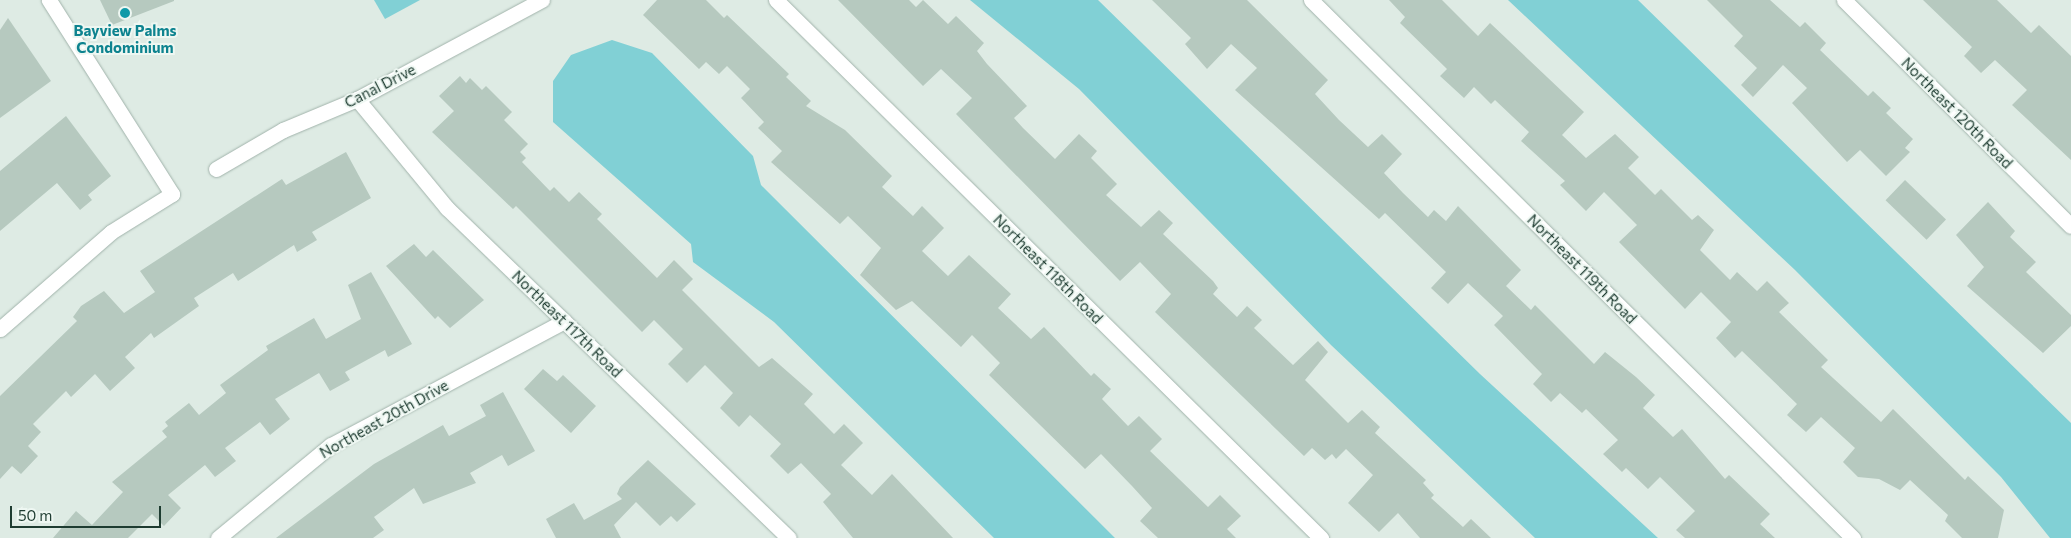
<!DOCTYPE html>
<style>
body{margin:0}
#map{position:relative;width:2071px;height:538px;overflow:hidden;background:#deebe4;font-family:Commissioner,sans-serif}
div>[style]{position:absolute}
.water>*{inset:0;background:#81d0d5}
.building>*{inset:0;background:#b6c9bf;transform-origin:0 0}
.roads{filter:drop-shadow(0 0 1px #a1b3ab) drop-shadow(0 0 1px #a1b3ab)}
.minor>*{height:15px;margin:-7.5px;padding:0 7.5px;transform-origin:7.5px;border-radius:7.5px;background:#fff}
.dots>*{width:14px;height:14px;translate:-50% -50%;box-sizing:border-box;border:2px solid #eef7f2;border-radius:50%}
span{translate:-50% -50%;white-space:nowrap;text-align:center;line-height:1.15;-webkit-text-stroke:4px #eef7f2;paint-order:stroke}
.culture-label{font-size:15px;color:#0d838f;font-weight:700}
.street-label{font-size:15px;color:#1e3c31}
.scale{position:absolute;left:10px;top:506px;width:151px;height:22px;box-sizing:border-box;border:2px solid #1e3c31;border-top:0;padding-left:6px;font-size:15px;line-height:18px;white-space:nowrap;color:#1e3c31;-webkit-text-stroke:4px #eef7f2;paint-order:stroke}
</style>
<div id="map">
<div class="water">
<i style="clip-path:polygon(374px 0,420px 0,385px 19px)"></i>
<i style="clip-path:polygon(970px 0,1098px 0,1480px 374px,1658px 538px,1535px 538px,1331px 345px,1079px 89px)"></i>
<i style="clip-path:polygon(1508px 0,1638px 0,2071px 423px,2071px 538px,2050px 538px,2001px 477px,1795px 270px)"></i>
<i style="clip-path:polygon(612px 40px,652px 53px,753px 156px,761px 185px,1115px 538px,994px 538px,774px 322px,693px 262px,691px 244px,553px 122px,553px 81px,571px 55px)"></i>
</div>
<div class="building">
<i style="clip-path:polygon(100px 0,174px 0,174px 1px,112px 25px)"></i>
<i style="clip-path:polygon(657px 0,706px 0,724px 18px,727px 15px,789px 74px,786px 77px,811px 101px,806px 106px,845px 130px,892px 176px,882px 187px,913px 216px,922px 206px,944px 228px,922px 251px,948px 276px,969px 255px,1011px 294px,998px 308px,1031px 339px,1044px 327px,1091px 376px,1094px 373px,1111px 389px,1102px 399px,1128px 426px,1139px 416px,1162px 439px,1150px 451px,1208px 507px,1220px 495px,1241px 516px,1227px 529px,1236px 538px,1158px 538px,1140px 521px,1152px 508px,1132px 486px,1101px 454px,1085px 469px,989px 375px,1000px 363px,972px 335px,961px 347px,912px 301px,896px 310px,860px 275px,881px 248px,848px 216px,840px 224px,771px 162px,782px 151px,758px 128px,764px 122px,741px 98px,750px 89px,727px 66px,719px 74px,706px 62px,699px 69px,643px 15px)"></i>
<i style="clip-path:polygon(838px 0,909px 0,916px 7px,923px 0,948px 24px,956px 16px,984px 43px,977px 51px,987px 64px,1027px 106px,1014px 118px,1023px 128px,1055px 159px,1079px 134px,1097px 151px,1091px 158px,1117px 184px,1106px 195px,1141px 227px,1159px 210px,1173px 223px,1163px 234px,1213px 281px,1218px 288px,1213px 294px,1237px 317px,1247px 306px,1262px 320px,1254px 328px,1293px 365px,1318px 341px,1328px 352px,1305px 380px,1348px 423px,1362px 410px,1380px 427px,1375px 433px,1426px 480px,1423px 483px,1434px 495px,1431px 498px,1463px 527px,1471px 519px,1491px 538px,1420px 538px,1398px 513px,1379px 532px,1348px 503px,1373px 475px,1346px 449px,1336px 459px,1332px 454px,1325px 460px,1312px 448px,1304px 456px,1155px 312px,1171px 294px,1140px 262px,1120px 281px,956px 114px,972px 98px,941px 69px,923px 86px)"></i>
<i style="clip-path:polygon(1152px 0,1247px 0,1328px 80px,1315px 94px,1339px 120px,1368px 147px,1382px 134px,1402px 154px,1384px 173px,1403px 193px,1428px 217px,1434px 210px,1446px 221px,1458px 206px,1521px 270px,1506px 286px,1531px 310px,1535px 305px,1594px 364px,1605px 352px,1636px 377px,1655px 395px,1643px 408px,1673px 437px,1682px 429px,1725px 479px,1729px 475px,1770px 514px,1760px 524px,1775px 538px,1685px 538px,1676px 530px,1695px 511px,1660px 477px,1648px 489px,1626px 468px,1622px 472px,1603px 454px,1618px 440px,1586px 409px,1582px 413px,1560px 393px,1551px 402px,1533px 384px,1542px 374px,1494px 325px,1503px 316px,1468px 283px,1448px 304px,1431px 288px,1446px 272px,1385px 213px,1379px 219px,1235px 90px,1257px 68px,1231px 44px,1207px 69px,1185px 44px,1191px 38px)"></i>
<i style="clip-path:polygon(1389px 0,1442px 0,1478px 36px,1490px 23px,1584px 112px,1562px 135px,1586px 158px,1615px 134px,1639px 157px,1628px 168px,1655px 195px,1661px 189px,1692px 220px,1698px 215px,1714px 230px,1700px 250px,1730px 280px,1737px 272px,1757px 291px,1767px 281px,1789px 303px,1779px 312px,1828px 360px,1821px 367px,1881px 422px,1893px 409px,1965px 480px,1968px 476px,2004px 510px,1998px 538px,1962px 538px,1945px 521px,1948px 515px,1910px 480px,1900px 490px,1879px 479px,1858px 477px,1843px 462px,1855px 448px,1821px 417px,1806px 432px,1787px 415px,1797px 404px,1742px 351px,1735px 358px,1716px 338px,1731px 322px,1701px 292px,1685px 309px,1619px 242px,1637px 225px,1604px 192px,1586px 211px,1560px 185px,1565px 181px,1521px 141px,1529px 132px,1495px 100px,1491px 104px,1474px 87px,1464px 98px,1440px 76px,1447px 69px,1400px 23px,1405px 17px)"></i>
<i style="clip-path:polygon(1707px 0,1770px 0,1800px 27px,1805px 22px,1826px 43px,1820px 50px,1868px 96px,1873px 91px,1891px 108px,1886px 113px,1913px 139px,1905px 148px,1910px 152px,1886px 176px,1860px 150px,1847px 162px,1792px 103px,1807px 88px,1783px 65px,1753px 97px,1741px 85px,1757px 68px,1734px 46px,1743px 36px)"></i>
<i style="clip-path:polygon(1923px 0,1997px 0,2031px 33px,2039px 25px,2071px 56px,2071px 160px,2012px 105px,2027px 90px,1995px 60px,1981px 73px,1964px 56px,1972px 47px)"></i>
<i style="clip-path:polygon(8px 18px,51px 81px,0 118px,0 30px)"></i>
<i style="clip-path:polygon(460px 76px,466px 83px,470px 78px,482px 90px,486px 86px,512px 112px,504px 120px,528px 144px,520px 152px,526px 158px,522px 162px,550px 191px,554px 187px,569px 202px,579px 192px,602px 214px,597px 219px,657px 278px,674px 260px,693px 279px,682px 290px,759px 367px,772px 358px,813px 394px,804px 404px,834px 434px,844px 424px,863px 443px,841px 465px,872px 495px,892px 474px,953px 538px,853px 538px,823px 502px,831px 494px,801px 463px,788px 474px,770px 456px,781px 444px,750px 415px,739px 427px,720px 408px,733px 393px,705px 365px,687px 383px,668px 364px,683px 349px,654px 320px,642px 332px,516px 206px,513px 209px,432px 132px,454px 111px,439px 96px)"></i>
<i style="clip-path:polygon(66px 116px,111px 176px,88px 195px,92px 200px,80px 210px,57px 183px,0 231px,0 171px)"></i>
<i style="clip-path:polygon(346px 152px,371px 198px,312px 232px,317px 240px,297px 252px,294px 245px,238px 281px,233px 273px,194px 298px,199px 306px,154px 338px,151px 333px,125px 357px,135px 368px,110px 391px,95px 374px,71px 397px,66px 391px,33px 424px,41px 432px,28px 446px,38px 456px,21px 474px,12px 466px,0 479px,0 396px,77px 321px,73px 317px,81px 306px,104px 291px,124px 313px,155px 292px,140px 271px,282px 179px,286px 185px)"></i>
<i style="left:1905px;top:180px;width:57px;height:28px;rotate:44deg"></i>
<i style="clip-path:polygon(1988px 202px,2015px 231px,2010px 237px,2036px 262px,2026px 272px,2071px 315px,2071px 326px,2043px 353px,1967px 286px,1984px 267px,1956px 235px)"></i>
<i style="clip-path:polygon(414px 244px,426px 257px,433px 250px,484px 300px,450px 328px,438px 316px,435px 319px,386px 266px)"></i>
<i style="clip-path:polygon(371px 272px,412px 344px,388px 357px,385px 350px,345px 372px,350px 380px,330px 391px,319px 373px,275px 399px,290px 419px,270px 435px,260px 422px,225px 448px,236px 461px,215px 477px,205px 465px,168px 495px,181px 508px,164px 526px,152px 514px,128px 538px,53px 538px,76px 511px,92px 525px,123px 492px,112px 482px,167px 437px,162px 431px,168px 426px,165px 422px,189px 403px,199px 415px,226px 393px,220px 385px,268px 350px,266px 346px,314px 318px,326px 339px,361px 319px,348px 285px)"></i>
<i style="clip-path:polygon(543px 369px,557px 381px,563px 375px,596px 406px,571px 433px,524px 389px)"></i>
<i style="clip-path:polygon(503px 392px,535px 451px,508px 466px,502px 455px,470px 473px,476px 483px,423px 504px,414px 488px,374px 517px,384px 530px,373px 538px,276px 538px,374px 464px,443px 425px,449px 436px,486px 416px,480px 405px)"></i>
<i style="clip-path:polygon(648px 460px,696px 504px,677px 522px,671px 516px,660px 526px,636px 502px,614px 525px,621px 538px,556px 538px,546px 519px,574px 503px,584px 520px,622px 499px,617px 494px,620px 487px)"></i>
</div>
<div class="roads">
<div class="minor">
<i style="left:776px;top:0;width:766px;rotate:44.63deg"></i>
<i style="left:1311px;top:0;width:764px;rotate:44.79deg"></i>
<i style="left:1844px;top:0;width:320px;rotate:44.9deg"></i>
<i style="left:357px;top:99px;width:141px;rotate:50.5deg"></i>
<i style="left:447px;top:208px;width:475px;rotate:44deg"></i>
<i style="left:216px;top:169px;width:78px;rotate:-30.2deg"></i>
<i style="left:283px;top:130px;width:80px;rotate:-22.7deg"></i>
<i style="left:357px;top:99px;width:210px;rotate:-28.2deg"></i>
<i style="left:0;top:329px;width:147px;rotate:-41.1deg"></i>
<i style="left:111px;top:232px;width:72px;rotate:-31.9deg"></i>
<i style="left:172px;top:194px;width:230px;rotate:-122.4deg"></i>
<i style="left:218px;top:538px;width:146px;rotate:-39.5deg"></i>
<i style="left:331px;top:445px;width:264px;rotate:-28deg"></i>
</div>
</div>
<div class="dots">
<i style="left:125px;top:13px;background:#0f9aa8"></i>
</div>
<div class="culture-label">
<span style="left:125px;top:39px">Bayview Palms<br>Condominium</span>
</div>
<div class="street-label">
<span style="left:380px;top:86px;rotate:-27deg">Canal Drive</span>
<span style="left:1957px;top:113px;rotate:45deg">Northeast 120th Road</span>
<span style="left:1048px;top:269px;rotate:45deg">Northeast 118th Road</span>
<span style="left:1582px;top:269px;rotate:45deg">Northeast 119th Road</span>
<span style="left:567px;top:324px;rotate:44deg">Northeast 117th Road</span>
<span style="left:384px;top:419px;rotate:-29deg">Northeast 20th Drive</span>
</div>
<div class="scale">50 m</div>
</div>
